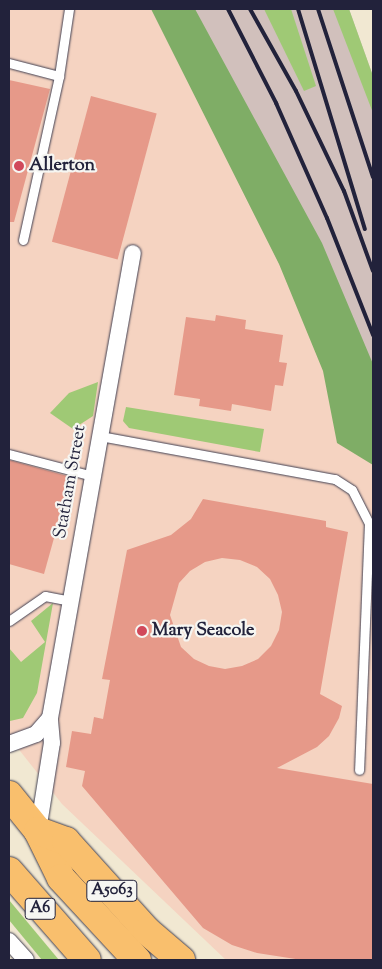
<!DOCTYPE html>
<style>
body{margin:0}
#map{position:relative;width:382px;height:969px;overflow:hidden;background:#f1e8d2;font-family:"Sorts Mill Goudy",serif}
div>[style]{position:absolute}
.built>*{inset:0;background:#f5d3c1}
.industrial>*{inset:0;background:#d1c0bc}
.green>*{inset:0;background:#9fc975}
.forest>*{inset:0;background:#7fad66}
.building>*{inset:0;background:#e69989;transform-origin:0 0}
.roads{filter:drop-shadow(0 0 1px #414052) drop-shadow(0 0 1px #414052)}
.service>*{height:9px;margin:-4.5px;padding:0 4.5px;transform-origin:4.5px;border-radius:4.5px;background:#fff}
.minor>*{height:16px;margin:-8px;padding:0 8px;transform-origin:8px;border-radius:8px;background:#fff}
.trunk>*{height:28px;margin:-14px;padding:0 14px;transform-origin:14px;border-radius:14px;background:#f9bf6d}
.rail>*{height:4px;margin:-2px;padding:0 2px;transform-origin:2px;border-radius:2px;background:#22223b}
.dots>*{width:14px;height:14px;translate:-50% -50%;box-sizing:border-box;border:2px solid #f6f6f2;border-radius:50%}
span{translate:-50% -50%;white-space:nowrap;text-align:center;line-height:1.15;-webkit-text-stroke:4.5px #f6f6f2;paint-order:stroke}
.shield-label span{padding:1px 4px;background:#f6f6f2;border:1px solid;border-radius:4px;-webkit-text-stroke-width:0}
.shield-label{font-size:16px;color:#22223b;font-weight:700}
.poi-label{font-size:18px;color:#22223b;font-weight:700}
.left{translate:0 -50%;text-align:left}
.street-label{font-size:18px;color:#22223b}
.frame{position:absolute;inset:0;border:10px solid #22223b;pointer-events:none}
</style>
<div id="map">
<div class="built">
<i style="clip-path:polygon(9px 9px,155px 9px,373px 214px,373px 960px,226px 960px,62px 804px,9px 737px)"></i>
</div>
<div class="industrial">
<i style="clip-path:polygon(155px 9px,349px 9px,373px 76px,373px 456px)"></i>
</div>
<div class="green">
<i style="clip-path:polygon(264px 9px,291px 9px,316px 86px,304px 91px)"></i>
<i style="clip-path:polygon(333px 9px,349px 9px,373px 76px,373px 113px)"></i>
<i style="clip-path:polygon(98px 382px,93px 416px,73px 429px,50px 413px,69px 393px)"></i>
<i style="clip-path:polygon(126px 407px,264px 429px,260px 452px,129px 428px,123px 421px)"></i>
<i style="clip-path:polygon(53px 603px,37px 693px,23px 718px,10px 721px,9px 648px,21px 662px,45px 642px,31px 621px)"></i>
<i style="clip-path:polygon(9px 900px,59px 960px,42px 960px,9px 920px)"></i>
</div>
<div class="forest">
<i style="clip-path:polygon(151px 9px,195px 9px,322px 243px,373px 364px,373px 465px,337px 443px,323px 371px,279px 264px)"></i>
</div>
<div class="building">
<i style="clip-path:polygon(9px 80px,50px 89px,14px 222px,9px 222px)"></i>
<i style="left:91px;top:96px;width:68px;height:151px;rotate:15deg"></i>
<i style="clip-path:polygon(216px 315px,246px 320px,245px 329px,283px 335px,279px 362px,287px 363px,283px 386px,275px 385px,271px 411px,232px 404px,231px 411px,199px 406px,200px 399px,174px 395px,186px 317px,215px 321px)"></i>
<i style="clip-path:polygon(9px 460px,71px 477px,44px 574px,9px 564px)"></i>
<i style="clip-path:polygon(evenodd,203px 499px,326px 521px,326px 527px,348px 532px,320px 694px,342px 706px,339px 718px,329px 736px,317px 747px,277px 768px,373px 784px,372px 960px,302px 960px,257px 953px,232px 945px,203px 928px,82px 786px,85px 771px,66px 767px,72px 731px,91px 734px,94px 717px,103px 719px,110px 680px,102px 679px,127px 550px,171px 535px,191px 519px,203px 499px,222px 558px,240px 560px,257px 567px,270px 579px,278px 595px,282px 612px,279px 630px,271px 646px,258px 659px,242px 666px,225px 669px,209px 666px,194px 659px,181px 647px,170px 615px,179px 583px,190px 571px,205px 562px,222px 558px)"></i>
</div>
<div class="roads">
<div class="service">
<i style="left:9px;top:63px;width:52px;rotate:14.6deg"></i>
<i style="left:59px;top:76px;width:68px;rotate:-81.5deg"></i>
<i style="left:23px;top:240px;width:168px;rotate:-77.6deg"></i>
<i style="left:100px;top:436px;width:239px;rotate:10.4deg"></i>
<i style="left:335px;top:479px;width:20px;rotate:33deg"></i>
<i style="left:352px;top:490px;width:37px;rotate:63deg"></i>
<i style="left:369px;top:523px;width:247px;rotate:92.3deg"></i>
<i style="left:9px;top:454px;width:87px;rotate:14.7deg"></i>
<i style="left:9px;top:621px;width:44px;rotate:-34.8deg"></i>
<i style="left:45px;top:596px;width:25px;rotate:11deg"></i>
</div>
<div class="minor">
<i style="left:9px;top:744px;width:29px;rotate:-20deg"></i>
<i style="left:36px;top:734px;width:21px;rotate:-49deg"></i>
<i style="left:38px;top:831px;width:89px;rotate:-81deg"></i>
<i style="left:52px;top:743px;width:25px;rotate:-95deg"></i>
<i style="left:50px;top:718px;width:472px;rotate:-79.9deg"></i>
<i style="left:9px;top:941px;width:25px;rotate:48deg"></i>
</div>
<div class="trunk">
<i style="left:9px;top:795px;width:46px;rotate:51.1deg"></i>
<i style="left:38px;top:831px;width:52px;rotate:63.9deg"></i>
<i style="left:61px;top:878px;width:112px;rotate:47.2deg"></i>
<i style="left:38px;top:831px;width:30px;rotate:20deg"></i>
<i style="left:66px;top:841px;width:121px;rotate:48deg"></i>
<i style="left:147px;top:931px;width:45px;rotate:40.5deg"></i>
<i style="left:9px;top:871px;width:118px;rotate:48.8deg"></i>
</div>
</div>
<div class="rail">
<i style="left:228px;top:9px;width:106px;rotate:62.9deg"></i>
<i style="left:276px;top:103px;width:126px;rotate:66.1deg"></i>
<i style="left:327px;top:218px;width:126px;rotate:68.5deg"></i>
<i style="left:250px;top:9px;width:94px;rotate:60.7deg"></i>
<i style="left:296px;top:91px;width:111px;rotate:64.4deg"></i>
<i style="left:344px;top:191px;width:85px;rotate:70.1deg"></i>
<i style="left:298px;top:9px;width:230px;rotate:73.1deg"></i>
<i style="left:318px;top:9px;width:177px;rotate:71.9deg"></i>
</div>
<div class="dots">
<i style="left:19px;top:166px;background:#d1495b"></i>
<i style="left:142px;top:631px;background:#d1495b"></i>
</div>
<div class="shield-label">
<span style="left:112px;top:891px">A5063</span>
<span style="left:40px;top:909px">A6</span>
</div>
<div class="poi-label">
<span class="left" style="left:29px;top:166px">Allerton</span>
<span class="left" style="left:152px;top:631px">Mary Seacole</span>
</div>
<div class="street-label">
<span style="left:71px;top:482px;rotate:-80deg">Statham Street</span>
</div>
<div class="frame"></div>
</div>
